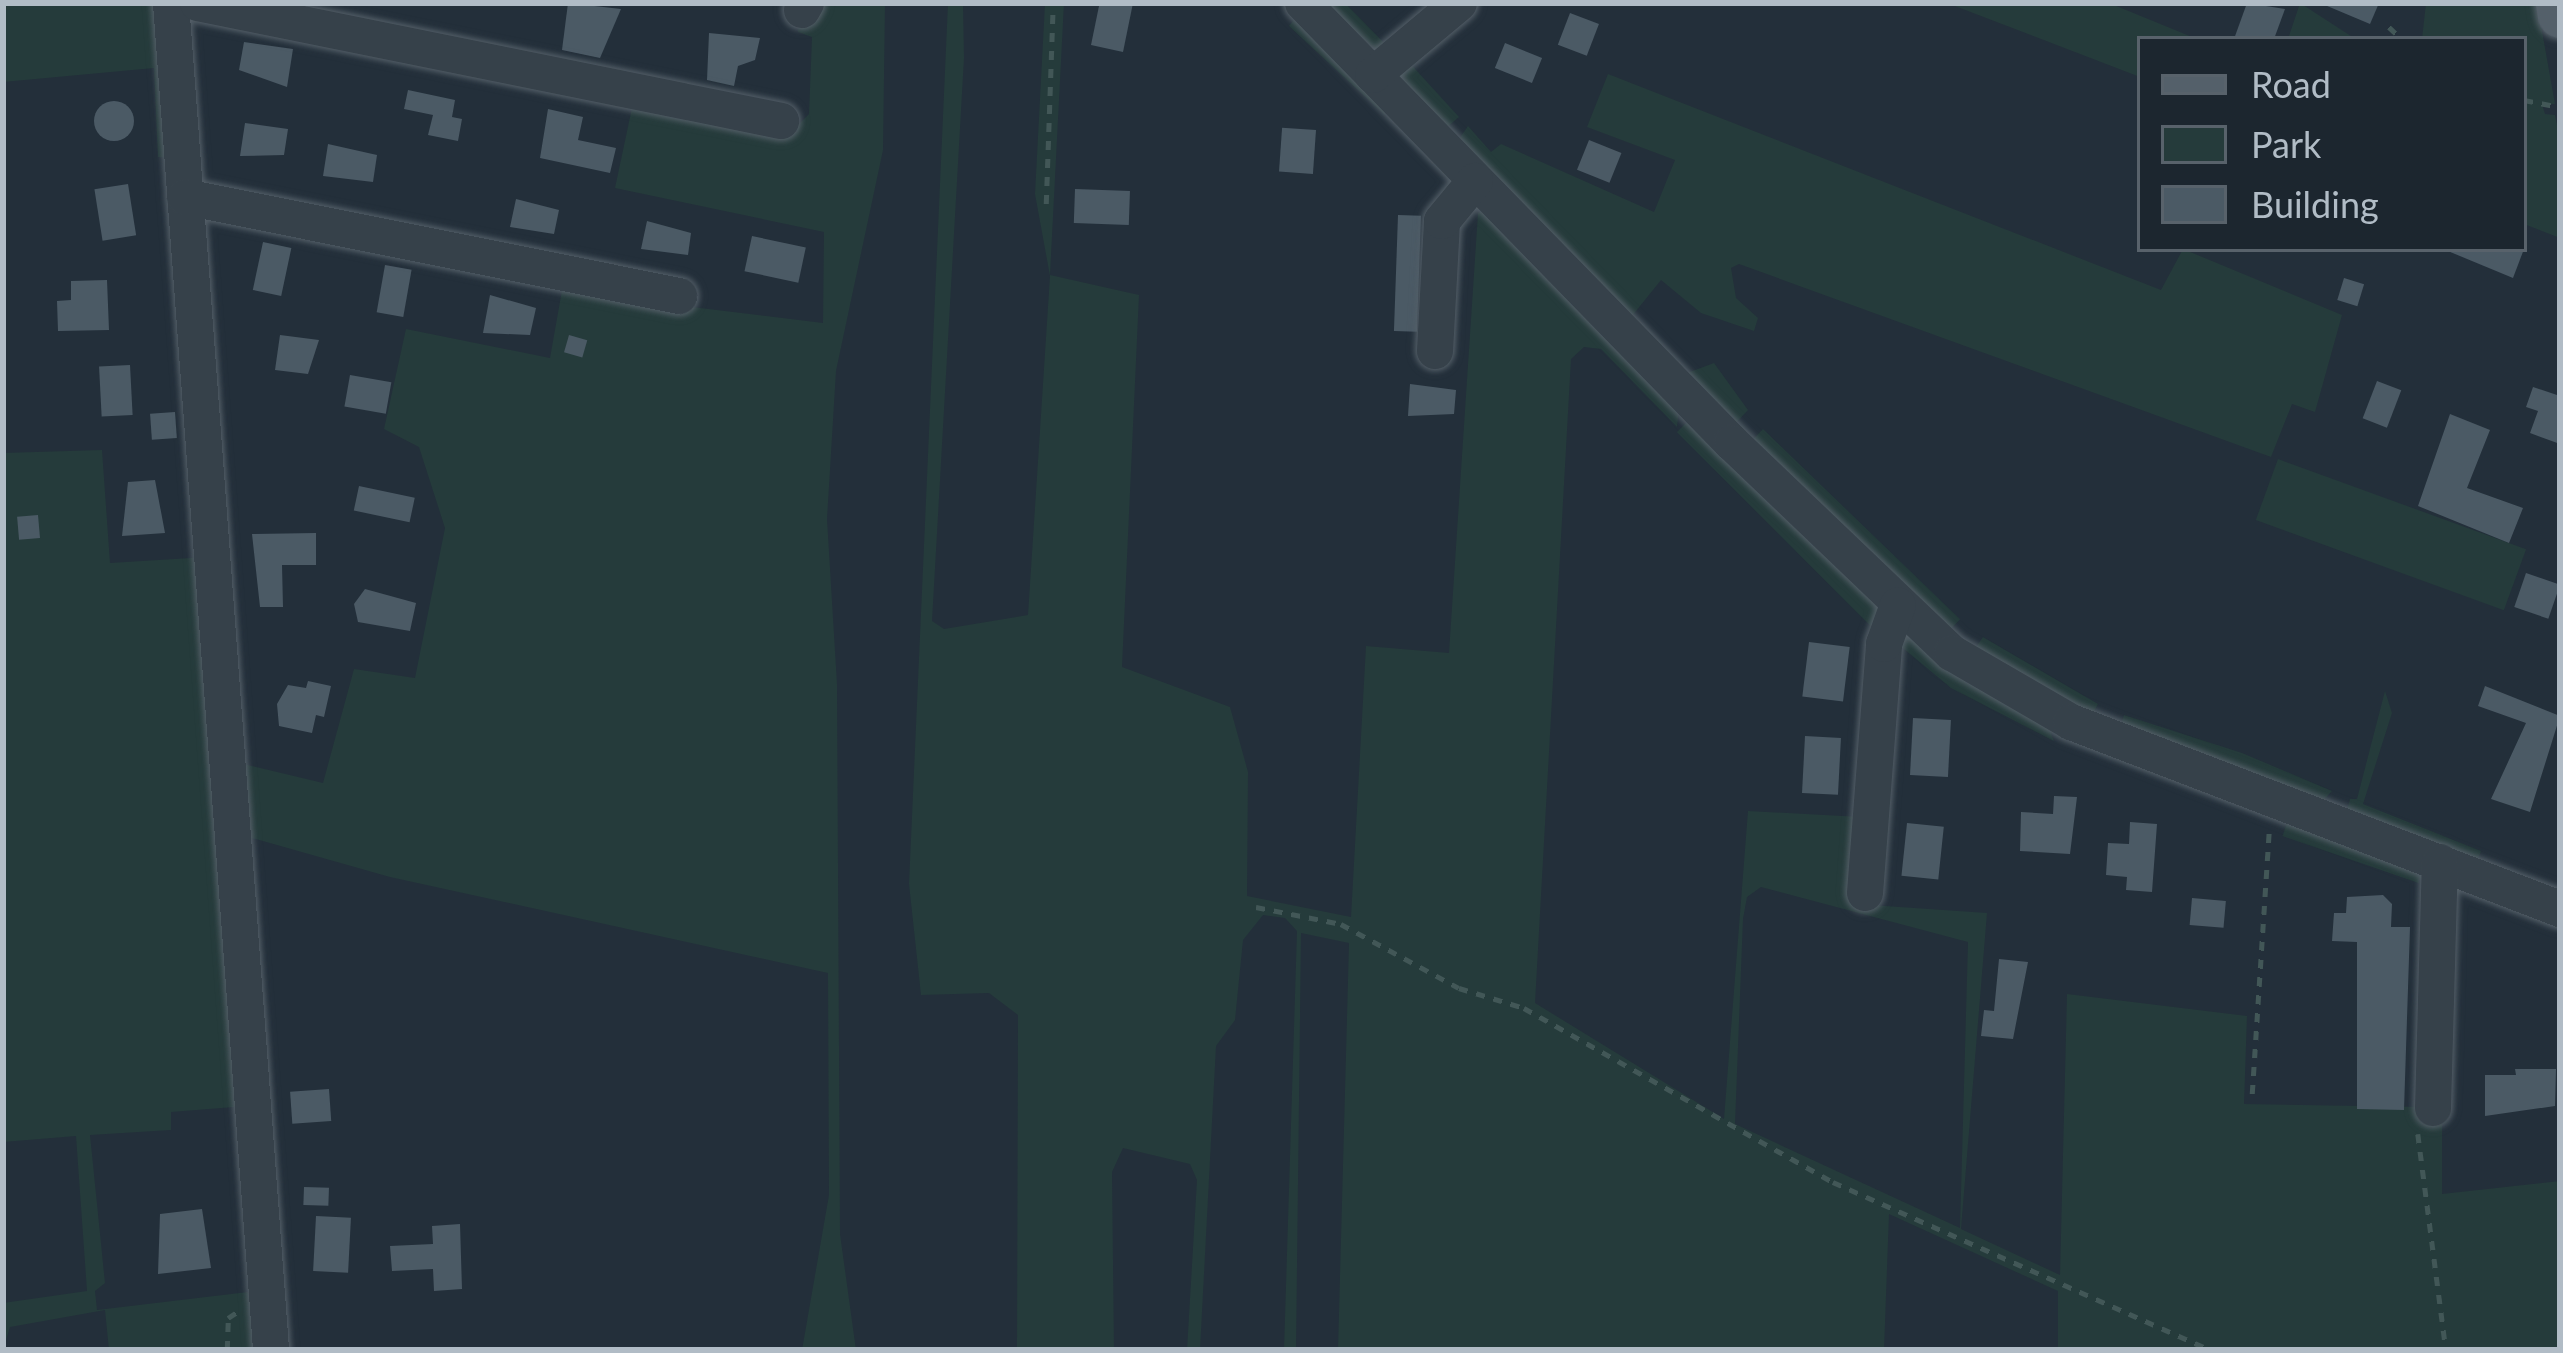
<!DOCTYPE html>
<style>
body{margin:0}
#map{position:relative;width:2563px;height:1353px;overflow:hidden;background:#232f3a;font-family:Lato,sans-serif}
div>[style]{position:absolute}
.green>*{inset:0;background:#253b3b;transform-origin:0 0}
.building>*{inset:0;background:#4b5a65;transform-origin:0 0}
.round{border-radius:50%}
.path>*{height:4.5px;margin-top:-2.25px;transform-origin:0;background:repeating-linear-gradient(90deg,#425757 0 9px,transparent 0 18px)}
.roads{filter:drop-shadow(0 0 3px #545f68) drop-shadow(0 0 3px #545f68)}
.minor>*{height:36px;margin:-18px;padding:0 18px;transform-origin:18px;border-radius:18px;background:#36414a}
.major>*{height:45px;margin:-22.5px;padding:0 22.5px;transform-origin:22.5px;border-radius:22.5px;background:#54606a}
span{translate:-50% -50%;white-space:nowrap;text-align:center;line-height:1.15;-webkit-text-stroke:9px #1c262f;paint-order:stroke}
.frame{position:absolute;inset:0;border:6px solid #b1bcc6;pointer-events:none}
.legend{position:absolute;left:2137px;top:36px;width:390px;height:216px;box-sizing:border-box;background:#1c262f;border:3px solid #58626b;margin:0;padding:15px 21px;list-style:none;font-size:36px;color:#b1bcc6}
.legend li{display:flex;align-items:center;gap:24px;height:60px}
.legend b{width:60px;border:3px solid #58626b}
</style>
<div id="map">
<div class="green">
<i style="clip-path:polygon(3px 3px,161px 3px,173px 158px,158px 157px,154px 68px,3px 82px)"></i>
<i style="clip-path:polygon(800px 3px,885px 3px,883px 150px,836px 371px,827px 519px,837px 684px,840px 1234px,856px 1350px,802px 1350px,829px 1195px,828px 973px,390px 877px,252px 838px,245px 847px,235px 762px,323px 783px,354px 669px,415px 678px,445px 528px,419px 447px,384px 429px,406px 329px,550px 358px,564px 279px,692px 307px,823px 323px,824px 232px,615px 188px,633px 103px,789px 134px,809px 114px,812px 37px,798px 32px)"></i>
<i style="clip-path:polygon(evenodd,948px 3px,963px 3px,964px 58px,932px 621px,944px 629px,1028px 615px,1050px 276px,1035px 194px,1045px 3px,1064px 3px,1050px 275px,1139px 295px,1122px 667px,1230px 707px,1248px 772px,1247px 896px,1351px 917px,1366px 646px,1449px 653px,1478px 213px,1486px 210px,1679px 408px,1677px 427px,1601px 349px,1584px 347px,1571px 359px,1535px 1003px,1724px 1119px,1748px 811px,1861px 817px,1856px 904px,1987px 913px,1961px 1229px,2060px 1275px,2067px 994px,2247px 1016px,2244px 1104px,2423px 1107px,2442px 1118px,2442px 1194px,2560px 1181px,2560px 1350px,2058px 1350px,2058px 1291px,1889px 1214px,1884px 1350px,1338px 1350px,1349px 943px,1301px 933px,1296px 1350px,1284px 1350px,1297px 931px,1285px 918px,1263px 915px,1243px 940px,1235px 1020px,1216px 1046px,1200px 1350px,1187px 1350px,1197px 1180px,1190px 1164px,1123px 1148px,1112px 1172px,1114px 1350px,1017px 1350px,1018px 1015px,989px 993px,921px 995px,909px 884px,948px 3px,1761px 887px,1968px 942px,1960px 1228px,1735px 1124px,1743px 919px,1747px 897px,1761px 887px)"></i>
<i style="clip-path:polygon(1325px 3px,1345px 3px,1385px 44px,1378px 52px)"></i>
<i style="clip-path:polygon(1947px 3px,2109px 3px,2197px 39px,2140px 39px,2140px 77px)"></i>
<i style="clip-path:polygon(2300px 3px,2354px 38px,2357px 39px,2288px 39px)"></i>
<i style="clip-path:polygon(2426px 3px,2537px 3px,2555px 104px,2542px 104px,2545px 114px,2555px 115px,2560px 139px,2560px 238px,2524px 224px,2524px 39px,2422px 39px)"></i>
<i style="clip-path:polygon(1300px 12px,1385px 105px,1385px 115px,1289px 26px)"></i>
<i style="clip-path:polygon(1406px 59px,1459px 117px,1446px 128px,1395px 79px)"></i>
<i style="clip-path:polygon(1608px 74px,2161px 290px,2183px 249px,2342px 315px,2315px 412px,2292px 404px,2271px 457px,1739px 264px,1731px 268px,1736px 298px,1758px 318px,1754px 331px,1701px 313px,1661px 280px,1628px 321px,1457px 142px,1468px 126px,1491px 152px,1501px 144px,1654px 212px,1675px 160px,1587px 127px)"></i>
<i style="clip-path:polygon(1714px 363px,1748px 410px,1733px 426px,1679px 376px)"></i>
<i style="left:1691px;top:418px;width:274px;height:20px;rotate:45deg"></i>
<i style="left:1763px;top:429px;width:274px;height:21px;rotate:44deg"></i>
<i style="clip-path:polygon(102px 450px,110px 563px,207px 557px,242px 1097px,234px 1107px,171px 1112px,171px 1130px,90px 1135px,105px 1283px,95px 1291px,97px 1310px,248px 1292px,261px 1350px,109px 1350px,105px 1310px,10px 1327px,3px 1350px,3px 1303px,87px 1291px,76px 1136px,3px 1142px,3px 453px)"></i>
<i style="left:2278px;top:459px;width:264px;height:65px;rotate:20deg"></i>
<i style="clip-path:polygon(1909px 634px,2047px 724px,2054px 741px,1951px 688px,1898px 644px)"></i>
<i style="clip-path:polygon(1983px 637px,2098px 704px,2091px 717px,1972px 653px)"></i>
<i style="clip-path:polygon(2385px 691px,2392px 713px,2363px 804px,2481px 851px,2476px 864px,2346px 815px,2350px 799px,2357px 799px)"></i>
<i style="clip-path:polygon(2124px 715px,2242px 753px,2332px 791px,2320px 804px,2120px 729px)"></i>
<i style="left:2288px;top:820px;width:144px;height:17px;rotate:19deg"></i>
</div>
<div class="building">
<i style="clip-path:polygon(568px 3px,621px 9px,600px 58px,562px 50px)"></i>
<i style="clip-path:polygon(1110px 3px,1133px 3px,1123px 52px,1091px 45px,1099px 6px)"></i>
<i style="clip-path:polygon(2247px 3px,2285px 9px,2274px 39px,2234px 39px)"></i>
<i style="clip-path:polygon(2320px 3px,2379px 3px,2370px 24px)"></i>
<i style="left:1570px;top:13px;width:31px;height:34px;rotate:21deg"></i>
<i style="clip-path:polygon(709px 33px,760px 38px,755px 60px,738px 66px,734px 86px,707px 80px)"></i>
<i style="clip-path:polygon(244px 42px,293px 49px,287px 87px,239px 70px)"></i>
<i style="left:1505px;top:43px;width:40px;height:27px;rotate:22deg"></i>
<i style="clip-path:polygon(408px 90px,455px 100px,452px 117px,462px 119px,458px 141px,428px 135px,433px 115px,404px 109px)"></i>
<i class="round" style="left:94px;top:101px;width:40px;height:40px"></i>
<i style="clip-path:polygon(548px 109px,583px 117px,578px 140px,616px 148px,610px 173px,540px 158px)"></i>
<i style="clip-path:polygon(245px 123px,288px 129px,284px 155px,240px 156px)"></i>
<i style="left:1316px;top:130px;width:44px;height:34px;rotate:94deg"></i>
<i style="left:1589px;top:140px;width:35px;height:32px;rotate:22deg"></i>
<i style="clip-path:polygon(328px 144px,377px 155px,373px 182px,323px 176px)"></i>
<i style="left:128px;top:184px;width:52px;height:34px;rotate:81deg"></i>
<i style="left:1075px;top:189px;width:55px;height:34px;rotate:2deg"></i>
<i style="clip-path:polygon(516px 199px,559px 210px,554px 234px,510px 227px)"></i>
<i style="left:1398px;top:215px;width:23px;height:116px;rotate:2deg"></i>
<i style="clip-path:polygon(647px 221px,691px 233px,688px 255px,641px 249px)"></i>
<i style="left:752px;top:236px;width:55px;height:36px;rotate:12deg"></i>
<i style="left:263px;top:242px;width:29px;height:49px;rotate:12deg"></i>
<i style="clip-path:polygon(2443px 249px,2524px 249px,2513px 278px)"></i>
<i style="left:385px;top:265px;width:27px;height:48px;rotate:10deg"></i>
<i style="left:2344px;top:278px;width:21px;height:23px;rotate:17deg"></i>
<i style="clip-path:polygon(107px 280px,109px 330px,58px 331px,57px 301px,71px 300px,71px 281px)"></i>
<i style="clip-path:polygon(490px 295px,536px 308px,530px 335px,483px 333px)"></i>
<i style="clip-path:polygon(280px 335px,319px 340px,308px 374px,275px 370px)"></i>
<i style="left:569px;top:335px;width:19px;height:18px;rotate:16deg"></i>
<i style="left:130px;top:365px;width:50px;height:31px;rotate:87deg"></i>
<i style="left:350px;top:375px;width:42px;height:32px;rotate:10deg"></i>
<i style="left:2377px;top:381px;width:26px;height:40px;rotate:21deg"></i>
<i style="clip-path:polygon(1410px 384px,1456px 390px,1454px 414px,1408px 416px)"></i>
<i style="clip-path:polygon(2533px 387px,2560px 396px,2560px 444px,2530px 433px,2538px 411px,2526px 407px)"></i>
<i style="left:175px;top:412px;width:26px;height:25px;rotate:86deg"></i>
<i style="clip-path:polygon(2450px 414px,2490px 430px,2467px 488px,2523px 508px,2509px 543px,2418px 506px)"></i>
<i style="clip-path:polygon(155px 480px,165px 533px,122px 536px,128px 482px)"></i>
<i style="left:359px;top:486px;width:57px;height:25px;rotate:12deg"></i>
<i style="left:38px;top:515px;width:23px;height:21px;rotate:85deg"></i>
<i style="clip-path:polygon(316px 533px,316px 565px,282px 565px,283px 607px,260px 607px,252px 534px)"></i>
<i style="left:2526px;top:573px;width:36px;height:36px;rotate:19deg"></i>
<i style="clip-path:polygon(365px 589px,416px 603px,410px 631px,358px 622px,354px 604px)"></i>
<i style="left:1809px;top:642px;width:41px;height:55px;rotate:7deg"></i>
<i style="clip-path:polygon(308px 681px,331px 686px,324px 717px,316px 715px,312px 733px,279px 726px,277px 704px,288px 685px,306px 688px)"></i>
<i style="clip-path:polygon(2485px 686px,2560px 716px,2530px 812px,2491px 799px,2526px 723px,2478px 706px)"></i>
<i style="left:1913px;top:718px;width:38px;height:57px;rotate:3deg"></i>
<i style="left:1805px;top:736px;width:36px;height:57px;rotate:3deg"></i>
<i style="clip-path:polygon(2054px 796px,2077px 797px,2070px 854px,2020px 851px,2021px 812px,2053px 814px)"></i>
<i style="clip-path:polygon(2130px 822px,2157px 824px,2152px 892px,2126px 890px,2127px 877px,2106px 875px,2108px 843px,2129px 844px)"></i>
<i style="left:1907px;top:823px;width:37px;height:53px;rotate:6deg"></i>
<i style="clip-path:polygon(2383px 895px,2392px 904px,2391px 927px,2410px 927px,2404px 1110px,2357px 1109px,2357px 942px,2332px 941px,2334px 913px,2346px 913px,2347px 897px)"></i>
<i style="left:2192px;top:898px;width:34px;height:27px;rotate:5deg"></i>
<i style="clip-path:polygon(1999px 959px,2028px 962px,2013px 1039px,1981px 1036px,1984px 1010px,1994px 1011px)"></i>
<i style="clip-path:polygon(2515px 1069px,2556px 1069px,2555px 1106px,2485px 1116px,2485px 1075px,2516px 1075px)"></i>
<i style="left:329px;top:1089px;width:32px;height:39px;rotate:86deg"></i>
<i style="left:304px;top:1187px;width:25px;height:18px;rotate:2deg"></i>
<i style="clip-path:polygon(202px 1209px,211px 1268px,158px 1274px,160px 1214px)"></i>
<i style="left:316px;top:1216px;width:35px;height:55px;rotate:3deg"></i>
<i style="clip-path:polygon(460px 1224px,462px 1289px,434px 1291px,433px 1269px,392px 1271px,390px 1246px,433px 1244px,432px 1226px)"></i>
</div>
<div class="path">
<i style="left:2389px;top:27px;width:18px;rotate:43deg"></i>
<i style="left:2524px;top:100px;width:37px;rotate:11deg"></i>
<i style="left:1046px;top:204px;width:201px;rotate:-88deg"></i>
<i style="left:1256px;top:907px;width:87px;rotate:11.3deg"></i>
<i style="left:1341px;top:924px;width:134px;rotate:28.5deg"></i>
<i style="left:1459px;top:988px;width:68px;rotate:17.1deg"></i>
<i style="left:1524px;top:1008px;width:355px;rotate:29.4deg"></i>
<i style="left:1833px;top:1182px;width:414px;rotate:24deg"></i>
<i style="left:2252px;top:1094px;width:266px;rotate:-86.3deg"></i>
<i style="left:2418px;top:1134px;width:218px;rotate:82.6deg"></i>
<i style="left:227px;top:1350px;width:32px;rotate:-88deg"></i>
<i style="left:228px;top:1318px;width:11px;rotate:-34deg"></i>
</div>
<div class="roads">
<div class="minor">
<i style="left:171px;top:3px;width:1351px;rotate:85.75deg"></i>
<i style="left:198px;top:3px;width:595px;rotate:11.44deg"></i>
<i style="left:1303px;top:3px;width:615px;rotate:45.73deg"></i>
<i style="left:1732px;top:443px;width:304px;rotate:43.7deg"></i>
<i style="left:1952px;top:653px;width:138px;rotate:30.1deg"></i>
<i style="left:2071px;top:722px;width:524px;rotate:20.93deg"></i>
<i style="left:802px;top:10px;width:8px;rotate:-60deg"></i>
<i style="left:1373px;top:75px;width:112px;rotate:-39.9deg"></i>
<i style="left:185px;top:197px;width:504px;rotate:11.33deg"></i>
<i style="left:1435px;top:351px;width:130px;rotate:-86.9deg"></i>
<i style="left:1442px;top:221px;width:52px;rotate:-50.5deg"></i>
<i style="left:1865px;top:893px;width:250px;rotate:-85.6deg"></i>
<i style="left:1884px;top:644px;width:41px;rotate:-70.3deg"></i>
<i style="left:2433px;top:1108px;width:246px;rotate:-88.4deg"></i>
</div>
<div class="major">
<i style="left:2558px;top:3px;width:12px;rotate:81deg"></i>
</div>
</div>
<div class="frame"></div>
<ul class="legend">
<li><b style="height:15px;background:#54606a"></b>Road</li>
<li><b style="height:33px;background:#253b3b"></b>Park</li>
<li><b style="height:33px;background:#4b5a65"></b>Building</li>
</ul>
</div>
